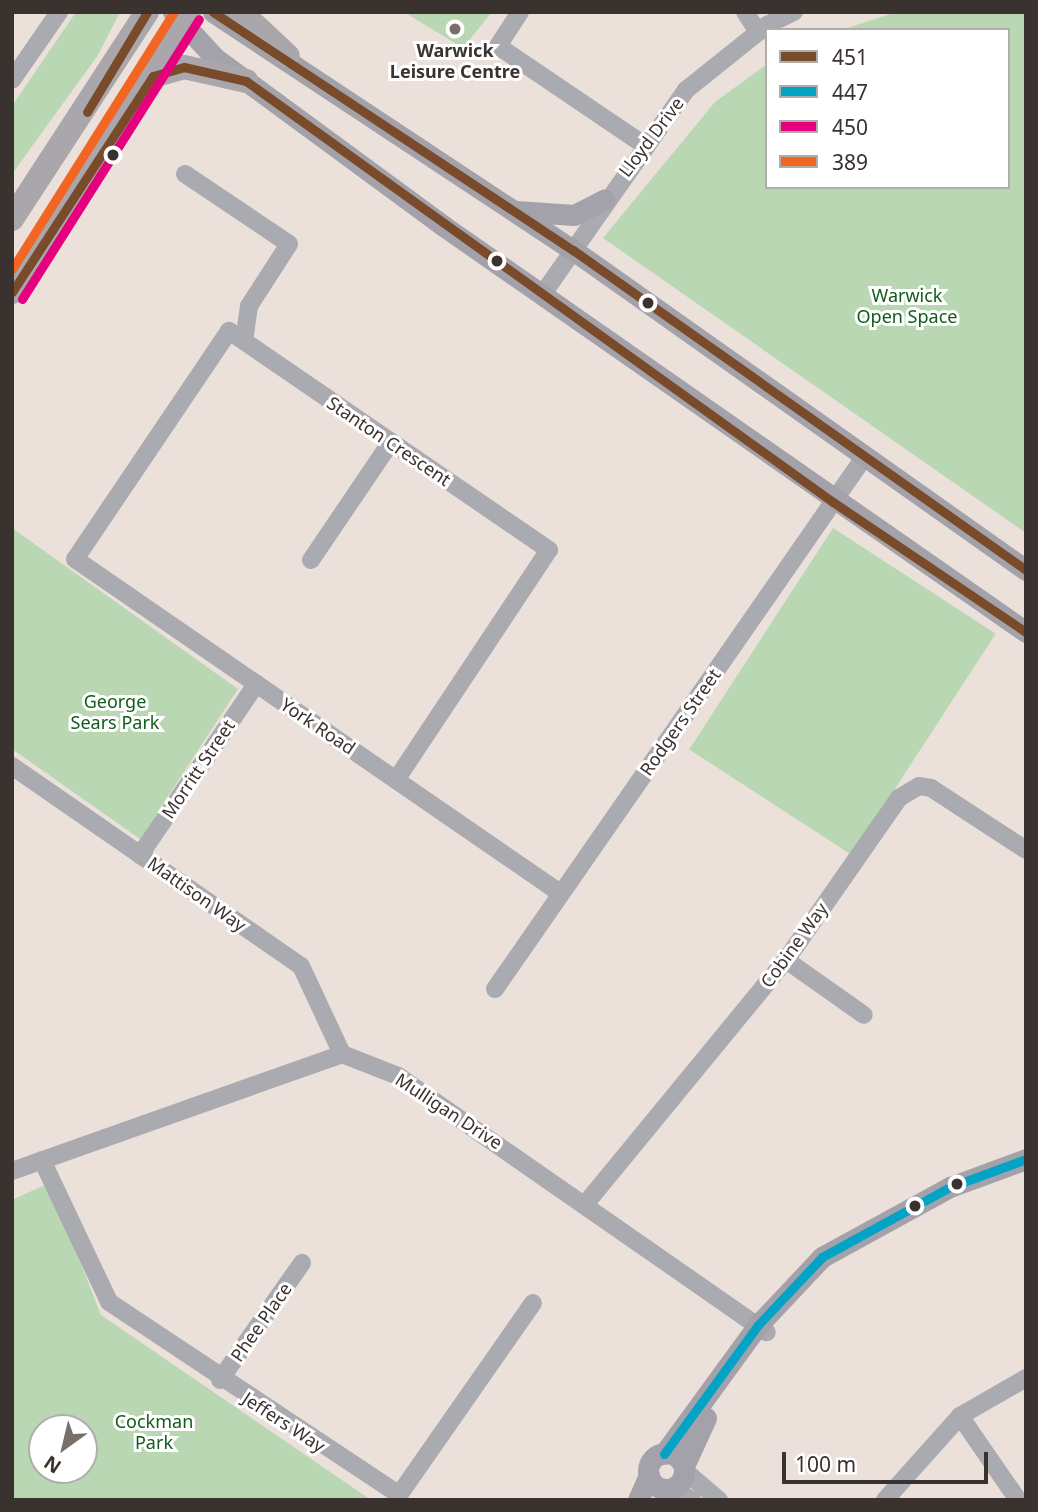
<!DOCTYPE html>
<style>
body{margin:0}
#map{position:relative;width:1038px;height:1512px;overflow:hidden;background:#ebe0da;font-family:"Noto Sans",sans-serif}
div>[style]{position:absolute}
.green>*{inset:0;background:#b8d7b2;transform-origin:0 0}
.minor>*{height:18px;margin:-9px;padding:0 9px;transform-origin:9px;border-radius:9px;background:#aaaab1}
.major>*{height:21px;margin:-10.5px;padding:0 10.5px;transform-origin:10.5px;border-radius:10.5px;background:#a3a1a9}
.major>.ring{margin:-10.5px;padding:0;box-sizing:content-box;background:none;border:21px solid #a3a1a9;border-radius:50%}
.highway>*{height:24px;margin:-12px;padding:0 12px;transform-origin:12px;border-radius:12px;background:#a9a6ac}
.bus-1>*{height:9px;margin:-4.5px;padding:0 4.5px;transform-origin:4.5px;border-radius:4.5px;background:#7a4b2a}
.bus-2>*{height:9px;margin:-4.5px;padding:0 4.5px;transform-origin:4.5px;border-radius:4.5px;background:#03a3c6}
.bus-3>*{height:9px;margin:-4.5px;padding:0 4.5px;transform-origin:4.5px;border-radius:4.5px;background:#e5007d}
.bus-4>*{height:9px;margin:-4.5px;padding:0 4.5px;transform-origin:4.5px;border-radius:4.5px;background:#f26522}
.dots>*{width:19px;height:19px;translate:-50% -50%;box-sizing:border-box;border:4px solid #fff;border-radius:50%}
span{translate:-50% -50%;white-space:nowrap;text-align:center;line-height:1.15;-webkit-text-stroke:6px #fff;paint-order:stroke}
.poi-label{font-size:18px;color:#3a322e;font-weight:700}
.street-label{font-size:18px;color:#3a322e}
.park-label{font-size:18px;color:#115b1c}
.frame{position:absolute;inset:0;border:14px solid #3a322e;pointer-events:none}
.legend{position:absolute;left:765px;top:28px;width:245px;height:161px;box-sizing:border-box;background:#fff;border:2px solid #b0adab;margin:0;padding:9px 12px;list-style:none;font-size:21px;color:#3a322e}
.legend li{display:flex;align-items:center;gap:14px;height:35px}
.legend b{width:35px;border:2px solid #b0adab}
.north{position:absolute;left:28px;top:1414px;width:70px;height:70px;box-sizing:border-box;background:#fff;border:2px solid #b0adab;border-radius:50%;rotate:214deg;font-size:19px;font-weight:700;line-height:28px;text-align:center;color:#3a322e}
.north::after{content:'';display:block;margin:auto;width:24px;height:32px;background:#786f6a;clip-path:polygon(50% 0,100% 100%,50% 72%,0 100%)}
.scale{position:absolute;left:782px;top:1452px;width:206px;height:32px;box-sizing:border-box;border:4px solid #3a322e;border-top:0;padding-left:9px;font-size:21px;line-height:24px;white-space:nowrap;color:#3a322e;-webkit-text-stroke:5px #fff;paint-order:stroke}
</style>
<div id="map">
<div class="green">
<i style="clip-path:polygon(76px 12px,120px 12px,98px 55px,12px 174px,12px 106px)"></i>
<i style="clip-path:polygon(404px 12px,492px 12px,463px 48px)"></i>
<i style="clip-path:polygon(897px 12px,1026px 12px,1026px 533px,603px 238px,715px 102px,767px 64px,767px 187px,1008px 187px,1008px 30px,841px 30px)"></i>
<i style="clip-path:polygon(12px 528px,238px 689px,140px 839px,12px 749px)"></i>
<i style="left:833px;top:528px;width:194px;height:264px;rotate:33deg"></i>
<i style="clip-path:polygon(evenodd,49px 1183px,101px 1315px,371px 1500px,12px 1500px,12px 1200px,49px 1183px,42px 1428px,84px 1428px,84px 1470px,42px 1470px,42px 1428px)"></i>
</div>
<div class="minor">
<i style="left:520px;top:12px;width:40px;rotate:122.9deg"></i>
<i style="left:498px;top:46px;width:176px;rotate:34.1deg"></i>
<i style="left:745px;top:12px;width:24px;rotate:57deg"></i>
<i style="left:12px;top:80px;width:83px;rotate:-55.3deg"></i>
<i style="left:185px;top:174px;width:125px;rotate:33.9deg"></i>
<i style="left:289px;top:244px;width:74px;rotate:122.8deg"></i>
<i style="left:249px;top:306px;width:35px;rotate:98deg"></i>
<i style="left:542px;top:295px;width:251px;rotate:-54.9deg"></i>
<i style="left:686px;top:90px;width:104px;rotate:-38.7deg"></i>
<i style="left:767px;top:25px;width:30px;rotate:-26deg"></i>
<i style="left:311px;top:560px;width:143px;rotate:-55.9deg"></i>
<i style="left:12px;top:766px;width:351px;rotate:34.7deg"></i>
<i style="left:301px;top:966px;width:97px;rotate:65deg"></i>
<i style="left:396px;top:780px;width:276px;rotate:-56.4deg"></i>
<i style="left:549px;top:550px;width:388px;rotate:-145.6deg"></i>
<i style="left:229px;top:331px;width:275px;rotate:124deg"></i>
<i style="left:75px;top:559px;width:589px;rotate:34.55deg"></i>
<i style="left:140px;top:855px;width:207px;rotate:-55.8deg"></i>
<i style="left:786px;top:960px;width:95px;rotate:35.2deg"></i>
<i style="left:495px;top:989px;width:649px;rotate:-55.23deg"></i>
<i style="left:42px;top:1160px;width:157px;rotate:64.7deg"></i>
<i style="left:109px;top:1302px;width:348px;rotate:33.6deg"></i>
<i style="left:399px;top:1495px;width:234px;rotate:-55.1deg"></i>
<i style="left:12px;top:1171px;width:350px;rotate:-19.5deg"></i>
<i style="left:342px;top:1054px;width:60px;rotate:21.4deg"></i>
<i style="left:398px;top:1076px;width:449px;rotate:34.8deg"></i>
<i style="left:587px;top:1202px;width:313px;rotate:-50.6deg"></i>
<i style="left:786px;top:960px;width:198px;rotate:-55.1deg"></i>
<i style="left:899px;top:798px;width:23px;rotate:-31deg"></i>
<i style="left:919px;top:786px;width:12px;rotate:9deg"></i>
<i style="left:931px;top:788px;width:113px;rotate:33.1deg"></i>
<i style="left:220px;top:1380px;width:143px;rotate:-55deg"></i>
<i style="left:960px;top:1416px;width:102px;rotate:55.4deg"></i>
<i style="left:685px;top:1471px;width:45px;rotate:40.5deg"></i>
<i style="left:673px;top:1489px;width:22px;rotate:30deg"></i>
<i style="left:885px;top:1500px;width:113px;rotate:-48.2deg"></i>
<i style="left:960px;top:1416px;width:76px;rotate:-29.9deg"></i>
</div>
<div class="major">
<i style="left:173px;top:12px;width:62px;rotate:47.6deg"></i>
<i style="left:215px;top:58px;width:285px;rotate:36.3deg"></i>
<i style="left:445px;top:227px;width:708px;rotate:34.88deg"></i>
<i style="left:213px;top:12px;width:432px;rotate:33.5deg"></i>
<i style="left:573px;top:250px;width:555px;rotate:35.24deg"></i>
<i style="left:516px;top:211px;width:58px;rotate:3.9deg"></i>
<i style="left:574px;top:215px;width:34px;rotate:-27deg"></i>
<i class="ring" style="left:648px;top:1453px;width:15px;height:15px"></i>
<i style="left:664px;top:1454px;width:160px;rotate:-53.9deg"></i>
<i style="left:758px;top:1325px;width:93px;rotate:-46.7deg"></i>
<i style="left:822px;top:1257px;width:146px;rotate:-28.7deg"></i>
<i style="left:950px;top:1187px;width:81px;rotate:-20.2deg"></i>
<i style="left:684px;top:1466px;width:53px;rotate:-65.4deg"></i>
<i style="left:638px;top:1500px;width:27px;rotate:-66deg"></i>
</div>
<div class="highway">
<i style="left:241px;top:12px;width:64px;rotate:43.1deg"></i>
<i style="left:153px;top:76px;width:32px;rotate:-16deg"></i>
<i style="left:184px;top:67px;width:64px;rotate:12.7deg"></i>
<i style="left:12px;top:219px;width:247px;rotate:-56.9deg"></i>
<i style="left:12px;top:292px;width:331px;rotate:-57.7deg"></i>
</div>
<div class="bus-1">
<i style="left:213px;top:12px;width:432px;rotate:33.5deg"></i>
<i style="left:573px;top:250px;width:555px;rotate:35.24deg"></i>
<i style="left:87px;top:112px;width:117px;rotate:-59deg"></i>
<i style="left:12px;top:292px;width:258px;rotate:-56.9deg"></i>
<i style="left:153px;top:76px;width:32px;rotate:-16deg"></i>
<i style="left:184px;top:67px;width:64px;rotate:12.7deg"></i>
<i style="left:246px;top:81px;width:722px;rotate:35.65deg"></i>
<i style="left:833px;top:502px;width:233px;rotate:34deg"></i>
</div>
<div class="bus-2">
<i style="left:664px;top:1454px;width:160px;rotate:-53.9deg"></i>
<i style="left:758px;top:1325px;width:93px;rotate:-46.7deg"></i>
<i style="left:822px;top:1257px;width:146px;rotate:-28.7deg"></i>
<i style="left:950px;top:1187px;width:81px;rotate:-20.2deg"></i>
</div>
<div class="bus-3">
<i style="left:22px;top:299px;width:331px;rotate:-57.7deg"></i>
</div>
<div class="bus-4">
<i style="left:12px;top:269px;width:304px;rotate:-57.8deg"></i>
</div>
<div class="dots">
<i style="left:455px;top:29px;background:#786f6a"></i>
<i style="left:113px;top:155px;background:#3a322e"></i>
<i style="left:497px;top:261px;background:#3a322e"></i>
<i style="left:648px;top:303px;background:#3a322e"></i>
<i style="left:957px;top:1184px;background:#3a322e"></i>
<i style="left:915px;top:1206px;background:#3a322e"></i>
</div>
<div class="poi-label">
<span style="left:455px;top:61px">Warwick<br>Leisure Centre</span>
</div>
<div class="street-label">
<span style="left:651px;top:137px;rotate:-53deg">Lloyd Drive</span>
<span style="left:389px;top:441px;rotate:34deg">Stanton Crescent</span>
<span style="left:680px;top:722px;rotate:-55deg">Rodgers Street</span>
<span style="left:318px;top:726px;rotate:34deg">York Road</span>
<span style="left:198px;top:769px;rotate:-56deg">Morritt Street</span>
<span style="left:197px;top:894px;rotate:35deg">Mattison Way</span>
<span style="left:794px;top:945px;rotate:-54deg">Cobine Way</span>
<span style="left:449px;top:1111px;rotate:33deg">Mulligan Drive</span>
<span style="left:261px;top:1322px;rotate:-55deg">Phee Place</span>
<span style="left:284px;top:1422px;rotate:33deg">Jeffers Way</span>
</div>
<div class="park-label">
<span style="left:907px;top:306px">Warwick<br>Open Space</span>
<span style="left:115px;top:712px">George<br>Sears Park</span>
<span style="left:154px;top:1432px">Cockman<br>Park</span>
</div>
<div class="frame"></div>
<ul class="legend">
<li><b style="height:9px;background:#7a4b2a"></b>451</li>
<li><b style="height:9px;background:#03a3c6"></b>447</li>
<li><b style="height:9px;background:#e5007d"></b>450</li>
<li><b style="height:9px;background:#f26522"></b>389</li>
</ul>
<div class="north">N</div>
<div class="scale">100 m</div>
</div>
